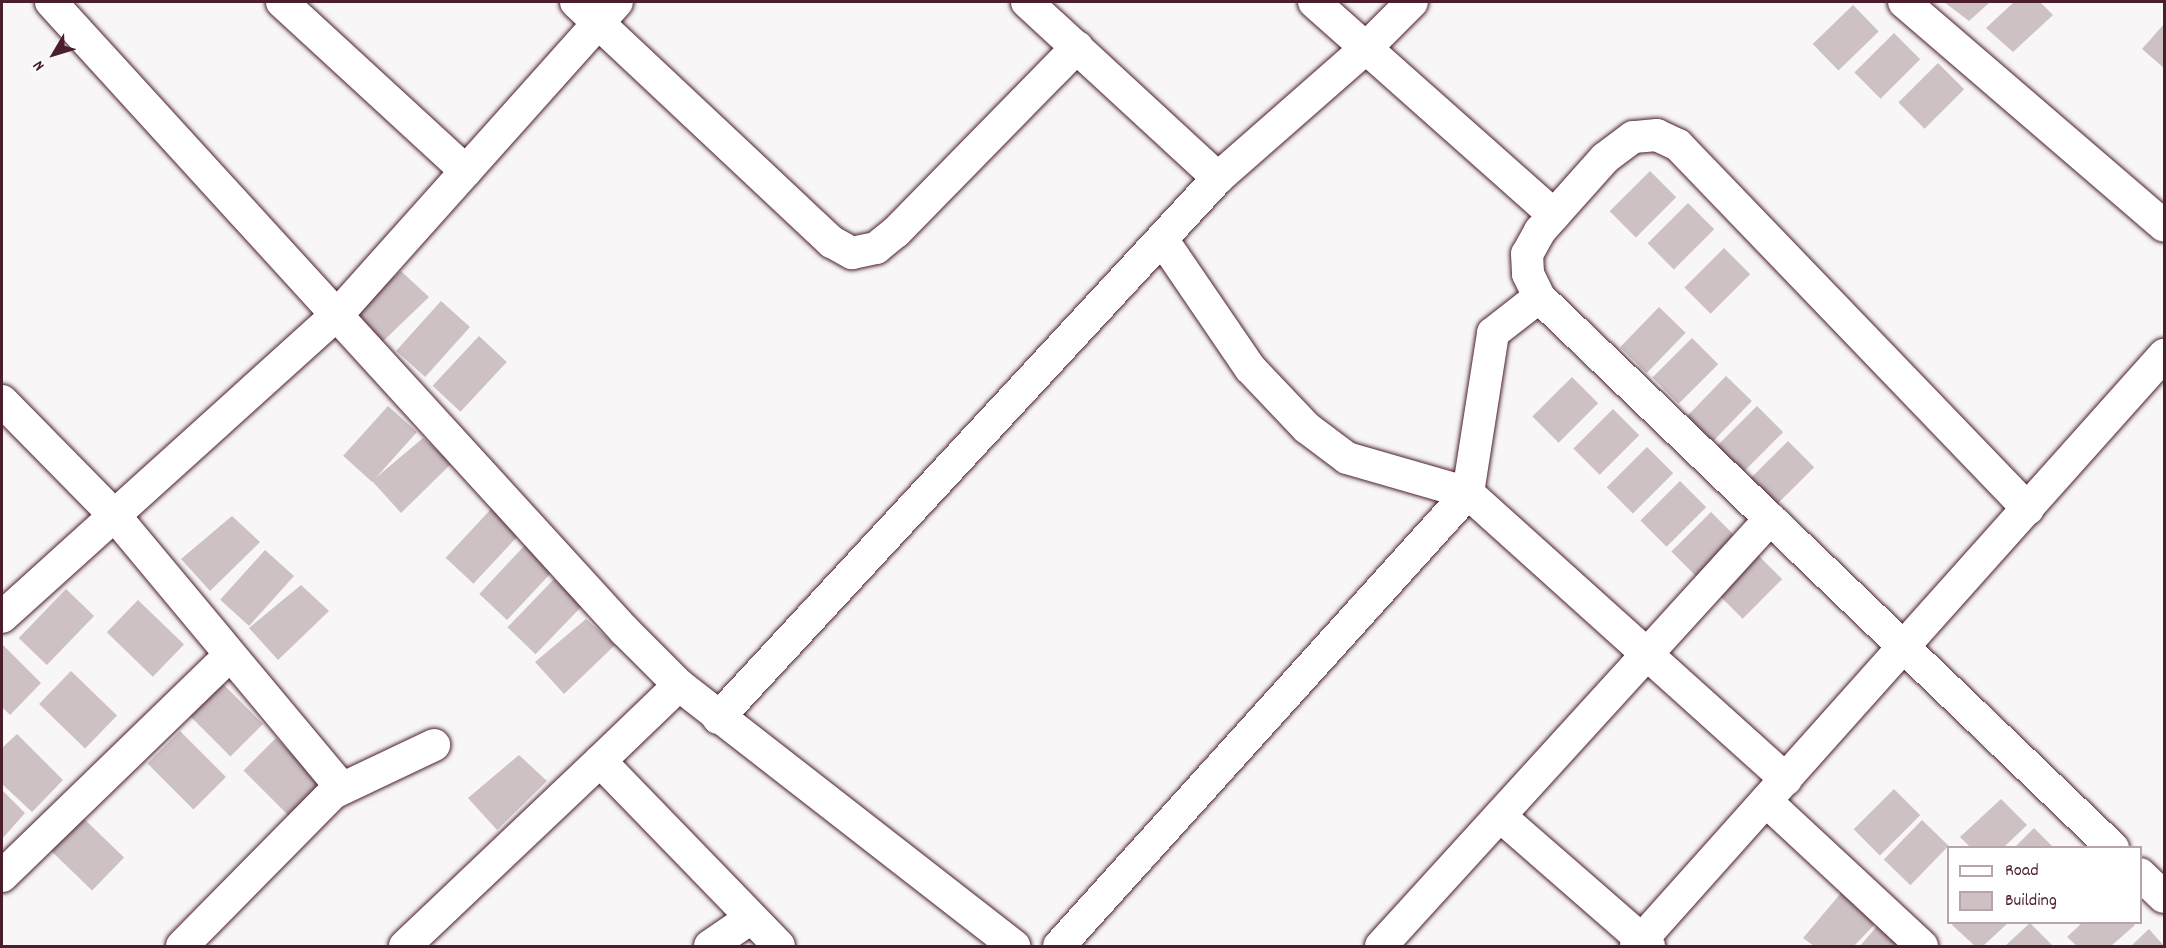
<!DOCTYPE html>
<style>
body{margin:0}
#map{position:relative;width:2166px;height:948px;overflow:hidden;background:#f8f6f7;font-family:Dekko,sans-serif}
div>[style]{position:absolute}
.building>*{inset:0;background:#cdc1c4;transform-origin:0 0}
.roads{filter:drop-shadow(0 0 2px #4a1f2b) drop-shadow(0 0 2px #4a1f2b)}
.minor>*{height:32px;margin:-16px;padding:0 16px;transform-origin:16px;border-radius:16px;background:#fff}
span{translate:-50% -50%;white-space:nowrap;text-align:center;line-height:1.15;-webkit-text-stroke:5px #fff;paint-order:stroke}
.frame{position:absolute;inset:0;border:3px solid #4a1f2b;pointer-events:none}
.legend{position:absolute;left:1947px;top:846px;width:195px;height:78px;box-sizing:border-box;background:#fff;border:2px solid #b7a5aa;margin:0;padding:8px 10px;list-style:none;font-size:18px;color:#4a1f2b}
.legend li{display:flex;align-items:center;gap:12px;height:30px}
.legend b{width:30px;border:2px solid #b7a5aa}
.north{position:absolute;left:24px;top:24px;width:60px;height:60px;-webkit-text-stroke:4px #fff;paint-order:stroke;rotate:232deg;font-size:16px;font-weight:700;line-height:24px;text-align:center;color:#4a1f2b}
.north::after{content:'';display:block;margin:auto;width:21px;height:27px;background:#4a1f2b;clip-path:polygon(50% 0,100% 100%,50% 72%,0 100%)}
</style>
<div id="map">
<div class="building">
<i style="clip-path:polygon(1944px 2px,1990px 2px,1969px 21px)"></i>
<i style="clip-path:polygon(2014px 2px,2040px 2px,2053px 15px,2013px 52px,1986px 28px)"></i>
<i style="left:1853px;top:5px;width:37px;height:56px;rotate:46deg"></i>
<i style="clip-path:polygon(2164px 24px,2164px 68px,2142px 49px)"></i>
<i style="left:1894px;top:33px;width:37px;height:56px;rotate:45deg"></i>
<i style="left:1938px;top:63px;width:37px;height:56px;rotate:45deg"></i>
<i style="left:1650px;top:171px;width:37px;height:57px;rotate:45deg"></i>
<i style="left:1688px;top:203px;width:37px;height:57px;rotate:45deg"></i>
<i style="left:1724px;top:248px;width:37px;height:56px;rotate:45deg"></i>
<i style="clip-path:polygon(401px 271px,429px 297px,378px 346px,350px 314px)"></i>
<i style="left:441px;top:301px;width:39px;height:67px;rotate:42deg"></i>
<i style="left:1659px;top:307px;width:37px;height:56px;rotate:44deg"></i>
<i style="left:479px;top:336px;width:38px;height:68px;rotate:43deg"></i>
<i style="left:1692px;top:338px;width:37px;height:56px;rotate:45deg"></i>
<i style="left:1726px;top:376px;width:36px;height:56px;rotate:44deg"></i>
<i style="left:1572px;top:377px;width:37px;height:56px;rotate:45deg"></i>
<i style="left:388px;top:406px;width:39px;height:67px;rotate:42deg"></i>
<i style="left:1757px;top:406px;width:37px;height:57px;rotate:45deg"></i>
<i style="left:1613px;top:409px;width:37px;height:56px;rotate:45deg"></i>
<i style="clip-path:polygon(423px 438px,452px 463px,401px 513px,372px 481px)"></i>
<i style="left:1788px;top:441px;width:37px;height:56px;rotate:45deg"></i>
<i style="left:1647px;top:447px;width:37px;height:57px;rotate:45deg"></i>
<i style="left:1680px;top:481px;width:37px;height:56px;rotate:45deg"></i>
<i style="left:492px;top:508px;width:38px;height:68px;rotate:43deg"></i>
<i style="left:1711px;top:512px;width:37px;height:56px;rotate:45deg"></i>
<i style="clip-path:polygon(232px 516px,260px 542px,210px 591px,181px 559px)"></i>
<i style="left:525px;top:545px;width:38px;height:67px;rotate:43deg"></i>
<i style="left:265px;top:550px;width:39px;height:67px;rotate:42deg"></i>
<i style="left:1756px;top:553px;width:37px;height:56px;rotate:45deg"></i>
<i style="left:554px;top:579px;width:39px;height:67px;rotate:44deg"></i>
<i style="clip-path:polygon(301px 585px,329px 611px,278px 660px,249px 628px)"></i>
<i style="left:66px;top:589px;width:39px;height:68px;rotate:44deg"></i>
<i style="left:138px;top:600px;width:64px;height:45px;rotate:44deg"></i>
<i style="clip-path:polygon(586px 619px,615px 645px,564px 694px,535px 662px)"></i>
<i style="clip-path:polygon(2px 644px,41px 683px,10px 715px,2px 707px)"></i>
<i style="left:71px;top:671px;width:64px;height:46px;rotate:44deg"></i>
<i style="left:217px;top:678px;width:65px;height:46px;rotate:45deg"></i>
<i style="left:180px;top:731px;width:65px;height:46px;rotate:45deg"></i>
<i style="clip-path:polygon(17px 734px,63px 780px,32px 812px,2px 784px,2px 748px)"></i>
<i style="left:276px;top:738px;width:64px;height:46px;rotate:45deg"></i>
<i style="clip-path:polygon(519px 755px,547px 781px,497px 830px,468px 798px)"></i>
<i style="left:1894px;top:789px;width:37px;height:57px;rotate:45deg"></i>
<i style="clip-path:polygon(2px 790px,25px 813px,2px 839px)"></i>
<i style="clip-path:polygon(2001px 799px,2027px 825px,2003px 848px,1971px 848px,1960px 837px)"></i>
<i style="left:78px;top:813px;width:64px;height:46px;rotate:44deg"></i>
<i style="left:1922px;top:820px;width:37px;height:55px;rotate:44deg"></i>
<i style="clip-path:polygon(2034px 828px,2054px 848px,2014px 848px)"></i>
<i style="clip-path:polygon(1841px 893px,1876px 923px,1854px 946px,1814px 946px,1803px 938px)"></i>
<i style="clip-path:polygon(1955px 922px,2009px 922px,1983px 946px,1975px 946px,1952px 925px)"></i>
<i style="clip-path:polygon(2083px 922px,2132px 922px,2135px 925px,2111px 946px,2077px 946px,2067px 937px)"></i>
<i style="clip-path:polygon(2030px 923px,2053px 946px,2005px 946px)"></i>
<i style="clip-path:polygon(1878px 925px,1902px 946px,1860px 946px)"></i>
<i style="clip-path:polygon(2149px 929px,2164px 946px,2131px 946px)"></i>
</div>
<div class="roads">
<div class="minor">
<i style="left:51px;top:2px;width:852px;rotate:47.62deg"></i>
<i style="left:625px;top:631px;width:76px;rotate:45deg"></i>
<i style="left:679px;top:685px;width:425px;rotate:37.9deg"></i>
<i style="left:282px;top:2px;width:250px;rotate:42.6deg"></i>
<i style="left:576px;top:2px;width:351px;rotate:43.2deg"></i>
<i style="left:832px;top:242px;width:23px;rotate:29deg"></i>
<i style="left:852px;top:253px;width:25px;rotate:-12deg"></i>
<i style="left:876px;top:248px;width:26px;rotate:-39deg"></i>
<i style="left:896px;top:232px;width:259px;rotate:-45.6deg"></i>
<i style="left:1027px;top:2px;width:260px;rotate:42.7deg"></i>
<i style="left:1314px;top:2px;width:321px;rotate:41.6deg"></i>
<i style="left:1904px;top:2px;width:343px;rotate:40.7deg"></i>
<i style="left:1164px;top:242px;width:153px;rotate:55.7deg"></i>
<i style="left:1250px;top:368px;width:83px;rotate:46.5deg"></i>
<i style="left:1307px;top:428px;width:50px;rotate:36.9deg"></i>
<i style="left:1347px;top:458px;width:126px;rotate:16.1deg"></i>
<i style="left:1468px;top:493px;width:428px;rotate:42deg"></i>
<i style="left:2px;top:401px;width:161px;rotate:45.5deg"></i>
<i style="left:115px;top:516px;width:345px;rotate:50.2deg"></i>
<i style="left:336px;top:781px;width:12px;rotate:104deg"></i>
<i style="left:333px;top:793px;width:215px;rotate:134.6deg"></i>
<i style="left:2028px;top:509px;width:505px;rotate:-133.88deg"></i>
<i style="left:1678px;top:145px;width:23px;rotate:-155deg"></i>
<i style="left:1657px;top:135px;width:24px;rotate:175deg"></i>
<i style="left:1633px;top:137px;width:35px;rotate:143deg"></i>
<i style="left:1605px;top:158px;width:98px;rotate:131.7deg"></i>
<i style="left:1540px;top:231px;width:26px;rotate:119deg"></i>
<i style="left:1527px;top:254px;width:20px;rotate:87deg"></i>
<i style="left:1528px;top:274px;width:25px;rotate:64deg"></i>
<i style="left:1539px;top:297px;width:796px;rotate:43.83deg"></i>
<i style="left:2px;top:617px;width:454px;rotate:-42.1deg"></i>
<i style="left:339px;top:313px;width:417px;rotate:-48.2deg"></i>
<i style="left:679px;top:685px;width:110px;rotate:136.1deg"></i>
<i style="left:600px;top:761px;width:257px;rotate:45.9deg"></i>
<i style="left:718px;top:718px;width:736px;rotate:-47.2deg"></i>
<i style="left:1218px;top:178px;width:197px;rotate:-41.3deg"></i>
<i style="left:1366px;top:48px;width:65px;rotate:-45deg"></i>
<i style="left:333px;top:793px;width:112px;rotate:-25.4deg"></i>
<i style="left:1766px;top:801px;width:213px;rotate:42.9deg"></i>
<i style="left:1500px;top:816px;width:198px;rotate:41.1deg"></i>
<i style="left:2140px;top:874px;width:33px;rotate:44deg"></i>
<i style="left:2px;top:876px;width:315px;rotate:-44.1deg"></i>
<i style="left:405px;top:946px;width:269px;rotate:-43.5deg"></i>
<i style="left:710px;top:946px;width:50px;rotate:-34.3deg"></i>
<i style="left:1059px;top:946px;width:610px;rotate:-47.92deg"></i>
<i style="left:1468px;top:493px;width:162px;rotate:-81.1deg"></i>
<i style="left:1493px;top:333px;width:58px;rotate:-38deg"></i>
<i style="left:1381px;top:946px;width:578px;rotate:-47.67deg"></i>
<i style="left:1636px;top:946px;width:793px;rotate:-48.22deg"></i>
</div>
</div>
<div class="frame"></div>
<ul class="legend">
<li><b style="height:8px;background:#fff"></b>Road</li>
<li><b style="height:16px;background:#cdc1c4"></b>Building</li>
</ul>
<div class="north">N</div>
</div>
